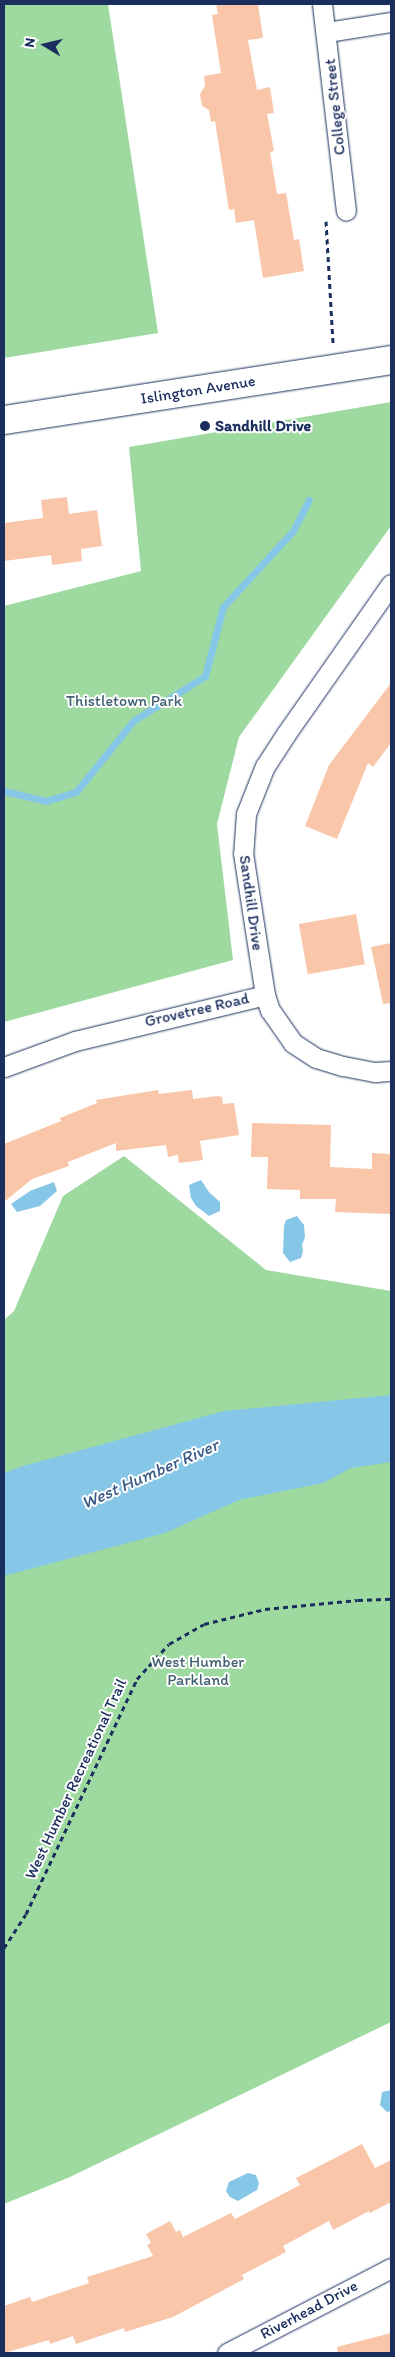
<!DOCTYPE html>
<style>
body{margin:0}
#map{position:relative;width:395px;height:2357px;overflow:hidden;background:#fff;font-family:Itim,sans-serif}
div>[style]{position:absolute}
.green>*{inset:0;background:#9edaa0}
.water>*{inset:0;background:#86c6e7}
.stream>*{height:7px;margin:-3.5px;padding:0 3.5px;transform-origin:3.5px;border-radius:3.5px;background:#86c6e7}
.building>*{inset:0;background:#f9c6a9;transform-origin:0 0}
.path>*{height:3px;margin-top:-1.5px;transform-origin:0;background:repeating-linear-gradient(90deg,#1b2f5e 0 5px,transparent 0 9px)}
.roads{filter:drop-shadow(0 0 1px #1b2f5e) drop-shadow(0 0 1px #1b2f5e)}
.minor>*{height:19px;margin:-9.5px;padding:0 9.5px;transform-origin:9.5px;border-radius:9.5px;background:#fff}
.secondary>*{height:28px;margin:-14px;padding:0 14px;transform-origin:14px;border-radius:14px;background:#fff}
.dots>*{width:14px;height:14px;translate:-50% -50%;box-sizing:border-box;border:2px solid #fff;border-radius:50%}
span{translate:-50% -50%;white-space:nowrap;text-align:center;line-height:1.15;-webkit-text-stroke:4px #fff;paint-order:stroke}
.street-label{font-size:16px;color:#1b2f5e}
.poi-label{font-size:16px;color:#1b2f5e;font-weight:700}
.left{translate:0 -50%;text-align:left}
.park-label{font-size:16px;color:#426272}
.water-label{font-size:18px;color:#3b5c87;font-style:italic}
.frame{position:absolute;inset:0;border:5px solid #1b2f5e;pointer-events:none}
.north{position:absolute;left:20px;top:20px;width:50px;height:50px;-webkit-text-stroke:4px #fff;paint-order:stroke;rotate:279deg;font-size:14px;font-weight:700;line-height:20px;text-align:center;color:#1b2f5e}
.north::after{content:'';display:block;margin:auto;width:18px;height:22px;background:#1b2f5e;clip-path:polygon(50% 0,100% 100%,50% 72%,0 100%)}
</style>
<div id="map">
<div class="green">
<i style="clip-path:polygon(4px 4px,108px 4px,158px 333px,4px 358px)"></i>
<i style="clip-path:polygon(391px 402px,391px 526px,239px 737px,217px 824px,233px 960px,4px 1022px,4px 606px,141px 571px,129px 447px)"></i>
<i style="clip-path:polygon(124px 1156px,266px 1270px,391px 1291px,391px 2022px,70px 2177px,4px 2204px,4px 1320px,14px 1311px,63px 1196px)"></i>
</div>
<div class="water">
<i style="clip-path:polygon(201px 1180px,209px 1192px,220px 1202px,220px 1211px,209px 1216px,196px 1206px,191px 1198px,189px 1185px)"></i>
<i style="clip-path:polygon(54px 1182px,57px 1191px,40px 1206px,17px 1212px,11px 1204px,30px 1191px)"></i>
<i style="clip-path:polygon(297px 1216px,304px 1225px,305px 1237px,302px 1245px,303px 1251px,301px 1258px,290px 1262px,283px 1253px,284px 1226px,286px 1220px)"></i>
<i style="clip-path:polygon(391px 1395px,391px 1462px,351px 1468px,323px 1483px,239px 1500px,165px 1533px,4px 1576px,4px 1473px,23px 1466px,224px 1411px)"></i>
<i style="clip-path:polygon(391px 2090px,391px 2111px,387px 2112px,380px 2105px,382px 2092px)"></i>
<i style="clip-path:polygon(248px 2173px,256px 2175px,259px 2183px,257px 2190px,238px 2201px,230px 2197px,226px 2191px,229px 2182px)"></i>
</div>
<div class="stream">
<i style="left:4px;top:791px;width:43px;rotate:13.4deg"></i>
<i style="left:46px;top:801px;width:31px;rotate:-17deg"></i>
<i style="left:76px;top:792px;width:91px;rotate:-51.2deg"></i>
<i style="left:133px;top:721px;width:85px;rotate:-32deg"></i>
<i style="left:205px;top:676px;width:71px;rotate:-75.4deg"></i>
<i style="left:223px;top:607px;width:103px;rotate:-47.4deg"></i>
<i style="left:293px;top:531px;width:35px;rotate:-63deg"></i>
</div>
<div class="building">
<i style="clip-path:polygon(216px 4px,258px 4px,263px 38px,248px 40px,257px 90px,270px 87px,274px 113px,267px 114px,274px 151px,270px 152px,277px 194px,286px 193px,294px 240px,299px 239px,304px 271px,263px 278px,254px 220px,236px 223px,234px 209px,229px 210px,215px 121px,211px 122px,209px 110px,202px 106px,200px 94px,205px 86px,204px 76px,221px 73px,212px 15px,218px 14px)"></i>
<i style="clip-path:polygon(67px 497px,69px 514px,97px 510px,102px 546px,81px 549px,82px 561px,52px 565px,51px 555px,4px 561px,4px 523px,43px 518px,41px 500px)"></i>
<i style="clip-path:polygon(391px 683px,391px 743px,373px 767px,368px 763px,337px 839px,305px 826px,329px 765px)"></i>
<i style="left:356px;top:914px;width:51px;height:58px;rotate:80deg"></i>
<i style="clip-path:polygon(391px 943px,391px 1003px,383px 1004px,371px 947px)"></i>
<i style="clip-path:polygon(158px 1090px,159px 1094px,192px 1090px,193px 1099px,218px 1096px,222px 1097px,223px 1104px,234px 1103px,239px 1135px,200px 1141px,203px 1160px,179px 1163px,178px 1155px,168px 1157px,166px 1145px,116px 1151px,116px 1143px,68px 1162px,69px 1166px,32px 1179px,4px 1202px,4px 1144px,61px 1121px,60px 1118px,97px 1103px,96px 1100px)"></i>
<i style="clip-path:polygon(252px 1123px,331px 1125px,330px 1167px,372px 1169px,372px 1153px,391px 1154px,391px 1214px,335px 1212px,336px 1199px,300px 1199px,300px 1190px,267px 1189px,268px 1157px,251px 1157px)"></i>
<i style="clip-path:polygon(362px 2144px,375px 2168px,391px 2160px,391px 2202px,370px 2213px,369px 2211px,333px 2230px,329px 2221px,283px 2246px,286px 2252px,242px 2275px,244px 2279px,173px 2317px,125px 2332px,124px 2328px,76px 2344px,73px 2336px,50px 2344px,49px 2340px,4px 2353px,4px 2306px,30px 2297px,32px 2302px,89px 2283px,87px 2277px,153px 2256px,147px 2245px,151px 2243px,146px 2234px,170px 2221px,176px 2232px,180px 2230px,183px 2237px,231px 2213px,235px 2219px,300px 2185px,296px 2178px)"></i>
<i style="clip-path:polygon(391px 2333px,391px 2353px,338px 2353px,337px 2347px)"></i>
</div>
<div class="path">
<i style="left:326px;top:221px;width:123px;rotate:86.7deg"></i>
<i style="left:4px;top:1948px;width:40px;rotate:-57.1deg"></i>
<i style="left:26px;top:1914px;width:260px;rotate:-64.7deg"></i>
<i style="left:137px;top:1679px;width:47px;rotate:-47.6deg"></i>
<i style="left:169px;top:1644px;width:40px;rotate:-29.7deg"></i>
<i style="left:204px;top:1624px;width:63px;rotate:-13.8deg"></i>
<i style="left:265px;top:1609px;width:93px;rotate:-5.5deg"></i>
<i style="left:358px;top:1600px;width:33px;rotate:-2deg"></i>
</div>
<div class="roads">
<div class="minor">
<i style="left:322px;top:4px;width:208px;rotate:83.4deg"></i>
<i style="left:327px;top:32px;width:65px;rotate:-8.9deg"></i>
<i style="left:391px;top:584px;width:183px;rotate:125deg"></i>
<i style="left:286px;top:734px;width:38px;rotate:123deg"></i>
<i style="left:265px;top:766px;width:52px;rotate:111.6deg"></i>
<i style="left:246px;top:814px;width:39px;rotate:94deg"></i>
<i style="left:243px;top:853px;width:144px;rotate:81.2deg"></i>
<i style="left:265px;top:995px;width:16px;rotate:72deg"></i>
<i style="left:270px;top:1010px;width:40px;rotate:55.1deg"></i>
<i style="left:293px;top:1043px;width:27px;rotate:33deg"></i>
<i style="left:316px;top:1058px;width:28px;rotate:17deg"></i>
<i style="left:343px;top:1066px;width:33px;rotate:11deg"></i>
<i style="left:375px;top:1072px;width:16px;rotate:-4deg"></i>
<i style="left:4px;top:1067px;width:76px;rotate:-20.1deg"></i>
<i style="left:75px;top:1041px;width:195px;rotate:-13.6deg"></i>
<i style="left:227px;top:2353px;width:185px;rotate:-27.4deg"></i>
</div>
<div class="secondary">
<i style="left:4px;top:420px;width:392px;rotate:-8.8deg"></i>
</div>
</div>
<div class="dots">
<i style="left:205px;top:426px;background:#1b2f5e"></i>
</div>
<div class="street-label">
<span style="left:335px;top:107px;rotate:-96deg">College Street</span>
<span style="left:198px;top:390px;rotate:-9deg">Islington Avenue</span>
<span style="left:251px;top:903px;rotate:82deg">Sandhill Drive</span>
<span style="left:197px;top:1010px;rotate:-13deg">Grovetree Road</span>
<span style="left:76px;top:1779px;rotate:-65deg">West Humber Recreational Trail</span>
<span style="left:309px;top:2310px;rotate:-28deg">Riverhead Drive</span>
</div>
<div class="poi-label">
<span class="left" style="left:215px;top:426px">Sandhill Drive</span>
</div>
<div class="park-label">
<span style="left:124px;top:701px">Thistletown Park</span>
<span style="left:198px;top:1671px">West Humber<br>Parkland</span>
</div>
<div class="water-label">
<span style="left:150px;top:1474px;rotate:-24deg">West Humber River</span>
</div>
<div class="frame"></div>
<div class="north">N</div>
</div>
